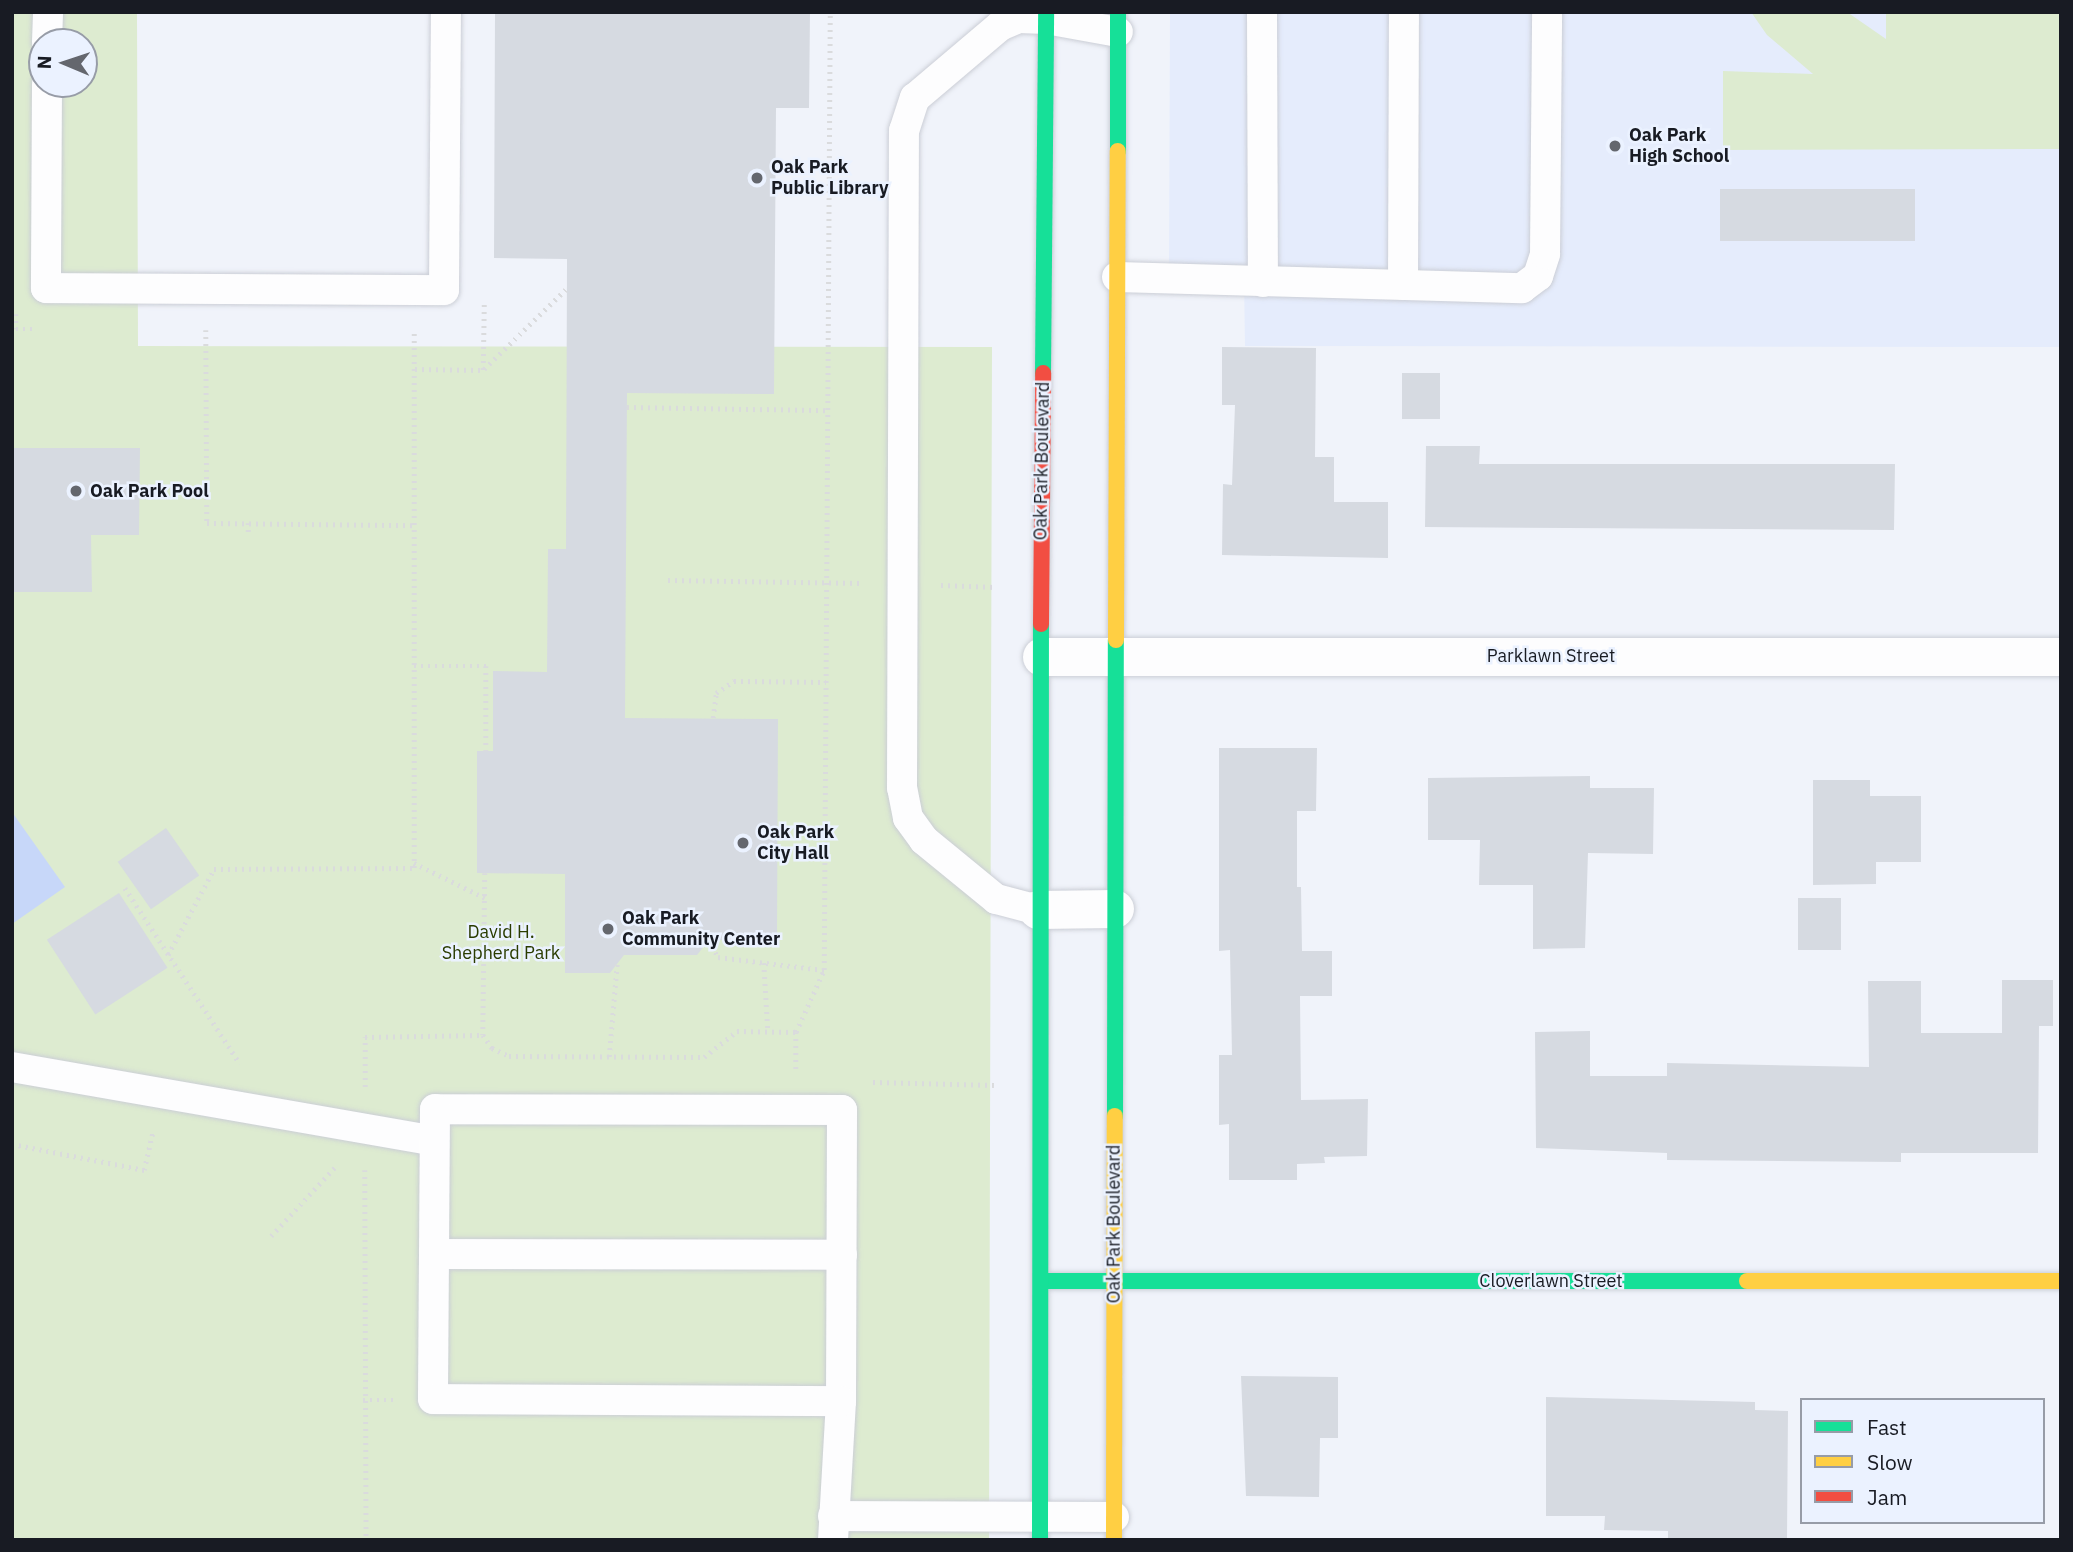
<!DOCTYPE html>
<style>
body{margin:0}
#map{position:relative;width:2073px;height:1552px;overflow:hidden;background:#f0f3fa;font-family:"IBM Plex Sans",sans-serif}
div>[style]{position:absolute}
.built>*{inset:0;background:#e5ecfc}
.green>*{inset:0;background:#ddebd0}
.water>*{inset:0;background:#c7d7f9}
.building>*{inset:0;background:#d6dae1;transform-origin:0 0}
.path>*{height:4.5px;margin-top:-2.25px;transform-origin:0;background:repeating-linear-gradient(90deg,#dadbdd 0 2px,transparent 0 7px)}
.roads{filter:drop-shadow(0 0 2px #cbced6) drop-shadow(0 0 2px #cbced6)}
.lane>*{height:30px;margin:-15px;padding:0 15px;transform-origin:15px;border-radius:15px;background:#fdfdfe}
.street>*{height:38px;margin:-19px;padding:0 19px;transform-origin:19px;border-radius:19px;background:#fdfdfe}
.fast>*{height:16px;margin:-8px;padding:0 8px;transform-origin:8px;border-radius:8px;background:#16e098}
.slow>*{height:16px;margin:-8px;padding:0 8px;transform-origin:8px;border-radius:8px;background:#ffcf43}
.jam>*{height:16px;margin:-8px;padding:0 8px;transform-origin:8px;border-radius:8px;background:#f24e42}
.dots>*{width:19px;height:19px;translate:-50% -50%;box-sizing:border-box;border:4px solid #ebf2ff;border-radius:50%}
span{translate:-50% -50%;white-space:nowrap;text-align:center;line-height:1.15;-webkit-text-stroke:5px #ebf2ff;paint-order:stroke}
.poi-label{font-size:18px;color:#181b23;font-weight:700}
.left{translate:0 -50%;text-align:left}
.street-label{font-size:18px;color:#181b23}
.park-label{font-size:18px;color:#2a3c00}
.frame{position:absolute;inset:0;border:14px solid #181b23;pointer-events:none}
.legend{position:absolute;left:1800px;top:1398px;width:245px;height:126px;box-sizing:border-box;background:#ebf2ff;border:2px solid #979ca7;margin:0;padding:9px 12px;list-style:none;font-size:21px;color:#181b23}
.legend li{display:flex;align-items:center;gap:14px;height:35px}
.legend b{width:35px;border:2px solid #979ca7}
.north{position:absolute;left:28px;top:28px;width:70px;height:70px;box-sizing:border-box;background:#ebf2ff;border:2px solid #979ca7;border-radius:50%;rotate:272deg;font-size:19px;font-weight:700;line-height:28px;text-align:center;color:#181b23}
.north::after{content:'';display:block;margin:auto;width:24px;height:32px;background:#64676e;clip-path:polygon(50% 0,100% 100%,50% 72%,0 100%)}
</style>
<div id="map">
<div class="built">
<i style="clip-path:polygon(1170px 12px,2061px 12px,2061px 347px,1245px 346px,1244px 280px,1169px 279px)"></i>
</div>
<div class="green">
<i style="clip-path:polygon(evenodd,12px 12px,137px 12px,138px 346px,992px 347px,989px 1540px,12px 1540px,12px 12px,42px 42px,84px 42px,84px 84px,42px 84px,42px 42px)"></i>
<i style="clip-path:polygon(1751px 12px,1847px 12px,1886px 39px,1886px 12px,2061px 12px,2061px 149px,1723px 150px,1723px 71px,1813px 74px,1767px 35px)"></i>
</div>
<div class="water">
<i style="clip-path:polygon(12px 812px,65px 887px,12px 924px)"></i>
</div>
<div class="building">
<i style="clip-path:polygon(495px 12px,810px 12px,809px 108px,776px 108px,774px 394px,627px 393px,625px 718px,778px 719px,777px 940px,709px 940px,697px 955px,624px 955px,610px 973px,565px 973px,565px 874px,477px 873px,477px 751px,493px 751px,493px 671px,547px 672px,548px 549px,566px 549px,567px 259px,494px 258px)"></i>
<i style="left:1720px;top:189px;width:195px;height:52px"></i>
<i style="clip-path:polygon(1222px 347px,1316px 348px,1315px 457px,1334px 457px,1334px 502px,1388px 502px,1388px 558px,1222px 555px,1223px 484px,1232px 485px,1235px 405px,1222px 405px)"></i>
<i style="left:1402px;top:373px;width:38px;height:46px"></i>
<i style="clip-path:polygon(1426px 446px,1480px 446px,1479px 464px,1895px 464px,1894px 530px,1425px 527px)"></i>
<i style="clip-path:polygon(12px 448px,140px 448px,139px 535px,91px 535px,92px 592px,12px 592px)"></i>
<i style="clip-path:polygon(1219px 748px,1317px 748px,1316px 811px,1297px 811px,1297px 887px,1301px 887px,1302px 951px,1332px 951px,1332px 996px,1300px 996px,1301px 1100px,1368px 1099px,1367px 1156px,1324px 1157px,1325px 1163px,1297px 1164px,1297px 1180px,1229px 1180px,1229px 1124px,1219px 1125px,1219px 1055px,1232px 1055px,1230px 950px,1219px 951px)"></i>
<i style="clip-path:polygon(1590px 776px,1590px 788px,1654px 788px,1653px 854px,1588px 853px,1585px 948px,1533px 949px,1533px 885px,1479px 885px,1480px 840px,1428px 840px,1428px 778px)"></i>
<i style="clip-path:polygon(1813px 780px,1870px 780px,1870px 796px,1921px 796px,1921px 862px,1876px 862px,1876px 884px,1813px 885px)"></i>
<i style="left:166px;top:828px;width:58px;height:59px;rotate:55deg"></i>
<i style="left:119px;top:893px;width:89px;height:86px;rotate:57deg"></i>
<i style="left:1798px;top:898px;width:43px;height:52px"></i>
<i style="clip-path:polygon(2002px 980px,2053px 980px,2053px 1026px,2039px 1026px,2038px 1153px,1901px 1153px,1901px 1162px,1667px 1160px,1667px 1153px,1536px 1148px,1535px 1032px,1590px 1031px,1590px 1076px,1667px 1076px,1667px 1063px,1869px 1067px,1868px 981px,1921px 981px,1921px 1033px,2002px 1033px)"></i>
<i style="clip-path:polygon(1241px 1376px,1338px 1377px,1338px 1438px,1320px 1438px,1319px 1497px,1246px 1496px)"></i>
<i style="clip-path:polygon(1546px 1397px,1755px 1402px,1755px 1410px,1788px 1411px,1787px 1540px,1668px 1540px,1668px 1531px,1604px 1530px,1605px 1516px,1546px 1516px)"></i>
</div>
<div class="path">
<i style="left:16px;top:314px;width:15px;rotate:90deg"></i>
<i style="left:16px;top:329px;width:18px"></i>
<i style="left:206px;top:330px;width:193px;rotate:89.7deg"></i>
<i style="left:207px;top:523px;width:208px;rotate:0.6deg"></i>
<i style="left:415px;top:369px;width:68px;rotate:0.8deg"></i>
<i style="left:483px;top:370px;width:66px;rotate:-89.1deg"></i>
<i style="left:484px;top:369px;width:115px;rotate:-44.3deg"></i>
<i style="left:627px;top:407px;width:201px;rotate:0.9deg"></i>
<i style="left:248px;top:532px;width:9px;rotate:-90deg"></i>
<i style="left:668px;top:580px;width:195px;rotate:0.9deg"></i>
<i style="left:941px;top:585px;width:55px;rotate:2.1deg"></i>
<i style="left:414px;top:666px;width:72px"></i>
<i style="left:486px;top:666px;width:85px;rotate:90deg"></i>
<i style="left:713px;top:718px;width:25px;rotate:-83deg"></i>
<i style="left:716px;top:693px;width:22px;rotate:-34deg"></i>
<i style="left:734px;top:681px;width:92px;rotate:0.6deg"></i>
<i style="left:414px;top:863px;width:79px;rotate:26.2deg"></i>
<i style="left:485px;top:873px;width:162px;rotate:90.7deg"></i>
<i style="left:483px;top:1035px;width:16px;rotate:55deg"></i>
<i style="left:492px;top:1048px;width:19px;rotate:25deg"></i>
<i style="left:509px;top:1056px;width:195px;rotate:0.3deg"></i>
<i style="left:704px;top:1057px;width:42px;rotate:-38.2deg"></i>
<i style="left:737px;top:1031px;width:59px;rotate:1deg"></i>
<i style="left:796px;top:1032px;width:39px;rotate:90deg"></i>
<i style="left:125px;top:888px;width:210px;rotate:56.8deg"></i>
<i style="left:709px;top:940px;width:19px;rotate:62deg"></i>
<i style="left:718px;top:957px;width:107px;rotate:7deg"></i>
<i style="left:168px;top:955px;width:98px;rotate:-61.9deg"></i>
<i style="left:214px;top:869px;width:200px;rotate:-0.3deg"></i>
<i style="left:414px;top:868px;width:538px;rotate:-90deg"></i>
<i style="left:764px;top:963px;width:68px;rotate:86.6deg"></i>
<i style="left:796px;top:1032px;width:68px;rotate:-65.7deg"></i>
<i style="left:824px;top:970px;width:958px;rotate:-89.64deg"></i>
<i style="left:609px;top:1057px;width:93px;rotate:-85.1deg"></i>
<i style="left:873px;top:1082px;width:121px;rotate:1.4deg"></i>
<i style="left:365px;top:1087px;width:50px;rotate:-90deg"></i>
<i style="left:365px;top:1037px;width:118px;rotate:-1deg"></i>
<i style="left:12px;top:1144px;width:135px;rotate:11.1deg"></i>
<i style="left:144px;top:1170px;width:40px;rotate:-77deg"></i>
<i style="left:365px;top:1170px;width:370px;rotate:89.8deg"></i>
<i style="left:271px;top:1236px;width:97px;rotate:-47.1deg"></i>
<i style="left:363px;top:1400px;width:31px"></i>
</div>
<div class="roads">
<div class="lane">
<i style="left:1262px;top:12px;width:270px;rotate:89.8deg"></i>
<i style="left:47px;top:42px;width:30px;rotate:-88deg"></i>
<i style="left:47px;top:84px;width:204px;rotate:90.3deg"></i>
<i style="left:46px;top:288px;width:398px;rotate:0.3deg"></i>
<i style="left:444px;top:290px;width:278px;rotate:-89.6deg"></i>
<i style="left:1117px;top:277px;width:405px;rotate:1.6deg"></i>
<i style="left:1522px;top:288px;width:20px;rotate:-37deg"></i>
<i style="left:1538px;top:276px;width:23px;rotate:-72deg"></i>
<i style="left:1545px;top:254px;width:242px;rotate:-89.5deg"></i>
<i style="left:1403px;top:285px;width:273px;rotate:-89.8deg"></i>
<i style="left:1038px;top:910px;width:43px;rotate:-165.3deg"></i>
<i style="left:996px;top:899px;width:93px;rotate:-140.7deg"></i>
<i style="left:924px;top:840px;width:27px;rotate:-126deg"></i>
<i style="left:908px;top:818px;width:31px;rotate:-101deg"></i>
<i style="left:902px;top:788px;width:657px;rotate:-89.83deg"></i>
<i style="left:904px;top:131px;width:35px;rotate:-72deg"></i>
<i style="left:915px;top:98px;width:111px;rotate:-40.3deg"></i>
<i style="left:1000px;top:26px;width:21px;rotate:-23deg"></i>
<i style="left:1019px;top:18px;width:27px;rotate:2deg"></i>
<i style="left:1046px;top:19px;width:73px;rotate:10.2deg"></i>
<i style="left:12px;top:1067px;width:428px;rotate:9.9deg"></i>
<i style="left:434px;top:1254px;width:408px;rotate:0.1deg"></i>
<i style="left:833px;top:1516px;width:281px;rotate:0.2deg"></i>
<i style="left:833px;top:1540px;width:139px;rotate:-86.7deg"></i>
<i style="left:841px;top:1401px;width:291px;rotate:-89.8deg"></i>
<i style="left:842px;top:1110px;width:407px;rotate:-179.9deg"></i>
<i style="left:435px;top:1109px;width:290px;rotate:90.4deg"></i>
<i style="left:433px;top:1399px;width:408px;rotate:0.3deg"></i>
</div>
<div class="street">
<i style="left:1042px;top:657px;width:1019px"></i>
<i style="left:1038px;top:910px;width:77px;rotate:-0.7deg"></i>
</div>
<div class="fast">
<i style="left:1118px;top:151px;width:139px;rotate:-90deg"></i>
<i style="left:1043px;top:373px;width:361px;rotate:-89.5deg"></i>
<i style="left:1115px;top:1116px;width:476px;rotate:-89.9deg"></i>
<i style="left:1042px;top:1281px;width:705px"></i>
<i style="left:1040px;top:1540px;width:916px;rotate:-89.94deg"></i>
</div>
<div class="slow">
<i style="left:1116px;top:640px;width:489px;rotate:-89.8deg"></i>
<i style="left:1747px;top:1281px;width:314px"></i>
<i style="left:1114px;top:1540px;width:424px;rotate:-89.9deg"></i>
</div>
<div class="jam">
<i style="left:1041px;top:624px;width:251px;rotate:-89.5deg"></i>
</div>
</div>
<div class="dots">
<i style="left:1615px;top:146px;background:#64676e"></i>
<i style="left:757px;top:178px;background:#64676e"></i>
<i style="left:76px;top:491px;background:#64676e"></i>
<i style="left:743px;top:843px;background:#64676e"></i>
<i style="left:608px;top:929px;background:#64676e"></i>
</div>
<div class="poi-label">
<span class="left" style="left:1629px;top:146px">Oak Park<br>High School</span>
<span class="left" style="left:771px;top:178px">Oak Park<br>Public Library</span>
<span class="left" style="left:90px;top:491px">Oak Park Pool</span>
<span class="left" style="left:757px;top:843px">Oak Park<br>City Hall</span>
<span class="left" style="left:622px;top:929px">Oak Park<br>Community Center</span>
</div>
<div class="street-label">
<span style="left:1042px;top:461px;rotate:-89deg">Oak Park Boulevard</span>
<span style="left:1551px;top:656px">Parklawn Street</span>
<span style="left:1114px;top:1224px;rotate:-90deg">Oak Park Boulevard</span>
<span style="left:1551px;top:1281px">Cloverlawn Street</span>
</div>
<div class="park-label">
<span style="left:501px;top:943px">David H.<br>Shepherd Park</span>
</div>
<div class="frame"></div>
<ul class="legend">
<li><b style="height:9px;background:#16e098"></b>Fast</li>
<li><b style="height:9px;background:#ffcf43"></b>Slow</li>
<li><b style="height:9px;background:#f24e42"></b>Jam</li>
</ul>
<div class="north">N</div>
</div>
